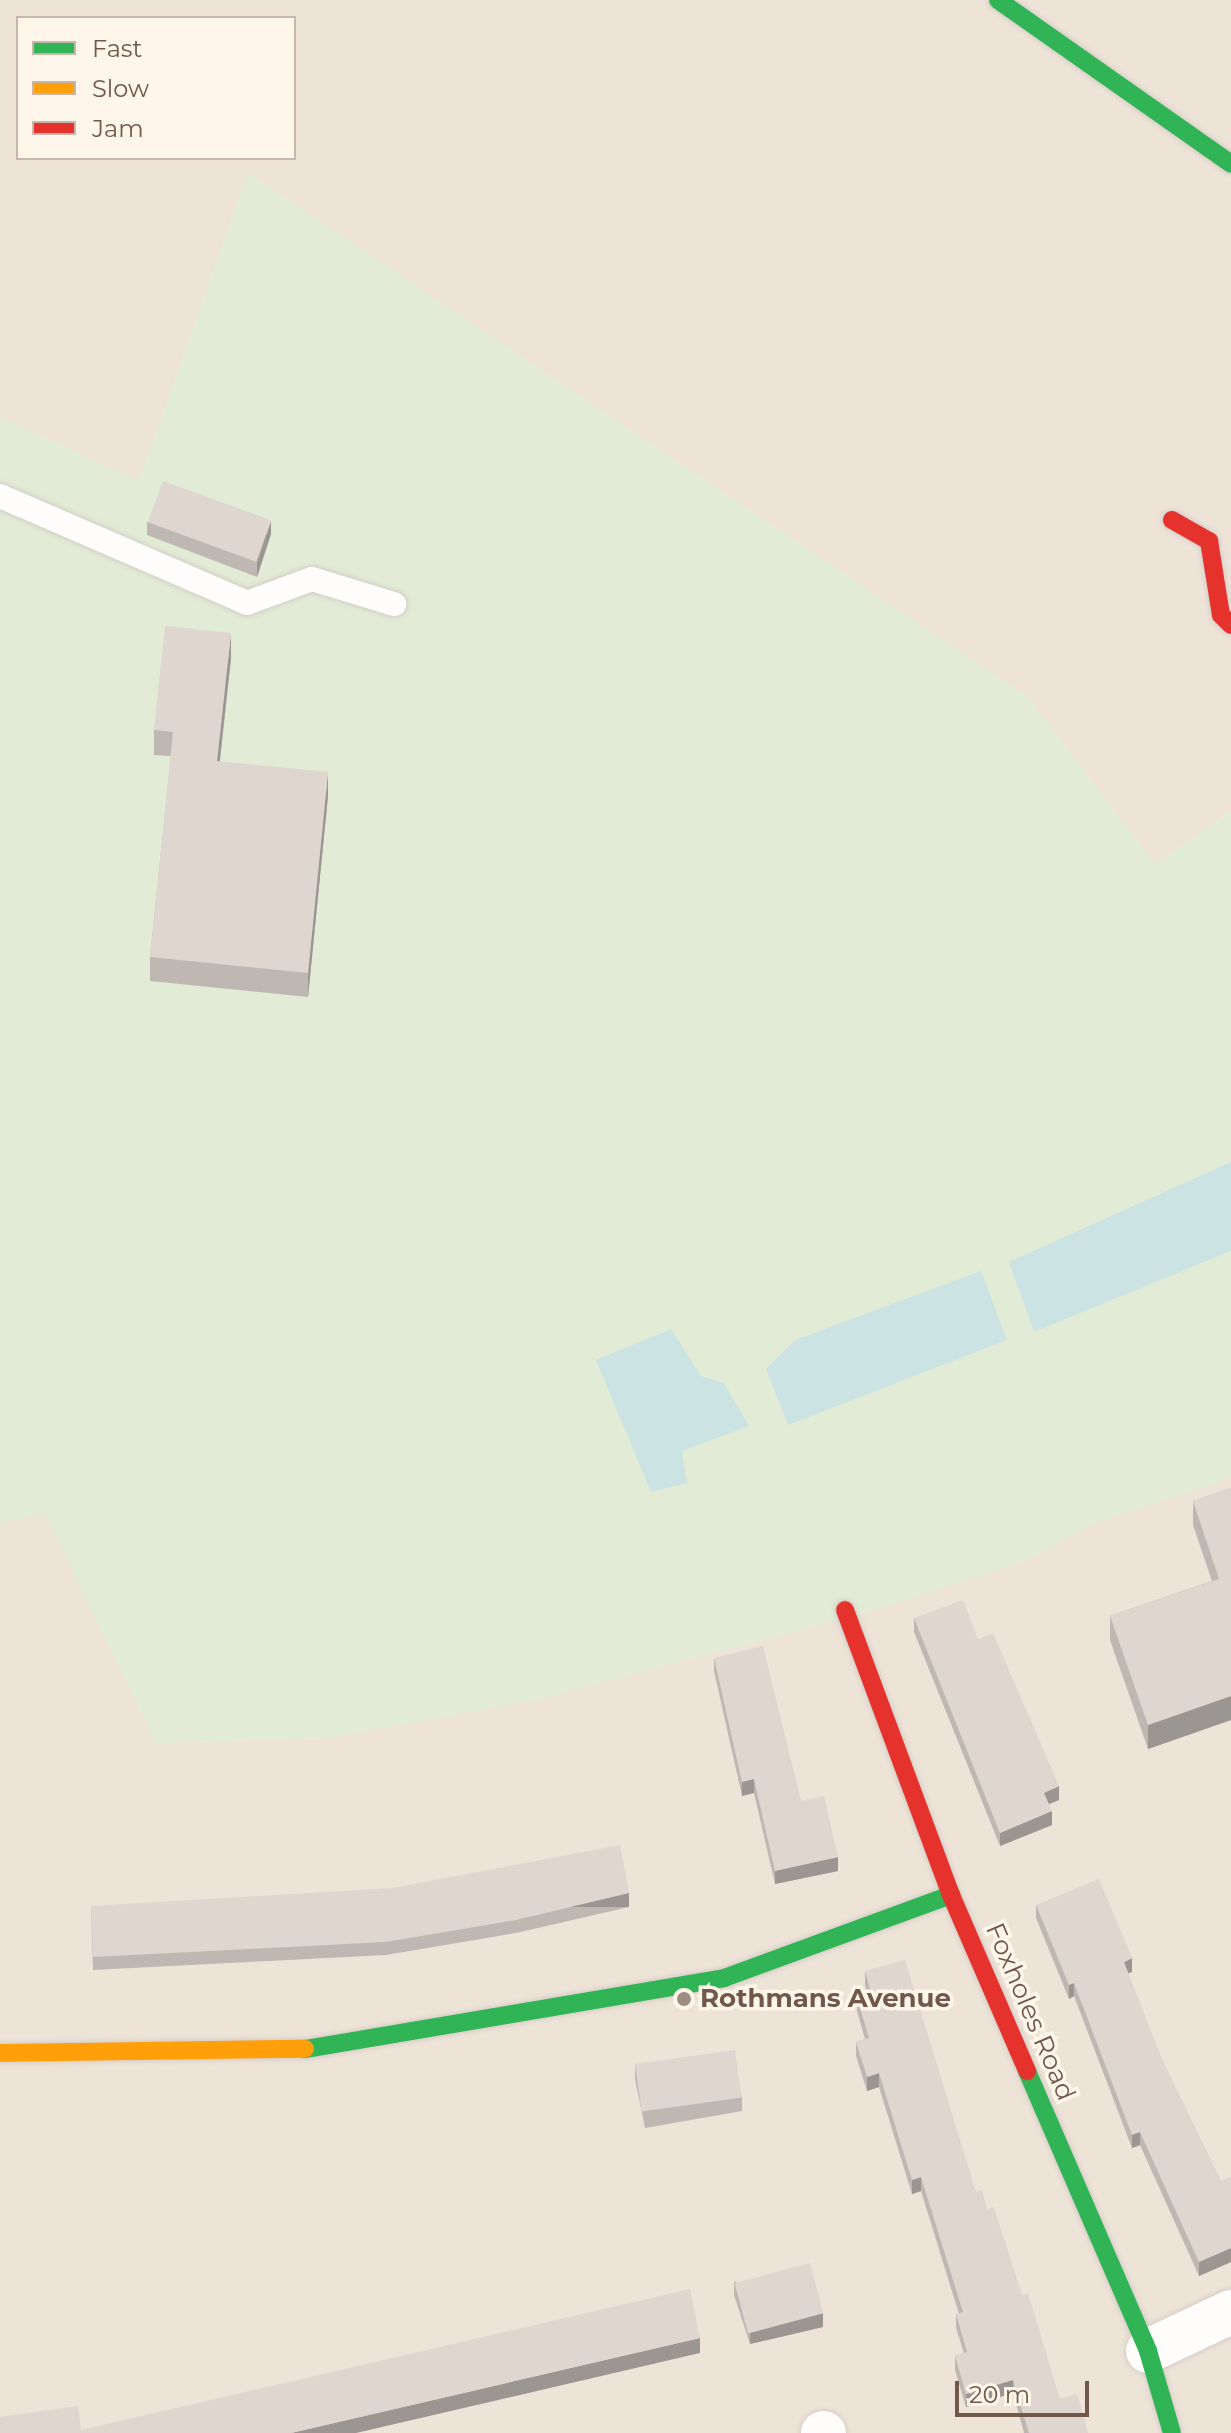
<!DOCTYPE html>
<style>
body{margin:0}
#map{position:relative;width:1231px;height:2433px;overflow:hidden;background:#f5f0e9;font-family:Montserrat,sans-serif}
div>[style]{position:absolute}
.residential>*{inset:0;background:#eee3d7}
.green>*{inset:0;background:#e2ebd5}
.water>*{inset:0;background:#cce3e4}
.roads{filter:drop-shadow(0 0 2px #d4cdc7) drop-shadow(0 0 2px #d4cdc7)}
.lane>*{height:24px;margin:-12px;padding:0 12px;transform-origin:12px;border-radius:12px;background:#fefdfc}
.street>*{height:44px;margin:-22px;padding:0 22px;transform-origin:22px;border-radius:22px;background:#fefdfc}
.fast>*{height:18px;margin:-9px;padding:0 9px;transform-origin:9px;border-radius:9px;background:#30b455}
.slow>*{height:18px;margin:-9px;padding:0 9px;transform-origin:9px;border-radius:9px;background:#ff9f0a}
.jam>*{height:18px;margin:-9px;padding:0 9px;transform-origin:9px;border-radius:9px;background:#e5322d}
.wall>*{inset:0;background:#bfb8b2}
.shaded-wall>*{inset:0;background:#9b9691;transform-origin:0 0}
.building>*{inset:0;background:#ded6cf;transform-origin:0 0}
.dots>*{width:22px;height:22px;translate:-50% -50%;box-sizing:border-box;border:4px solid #fef6ea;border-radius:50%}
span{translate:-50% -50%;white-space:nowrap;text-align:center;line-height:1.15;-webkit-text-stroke:7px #fef6ea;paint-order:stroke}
.poi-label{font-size:26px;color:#71584b;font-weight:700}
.left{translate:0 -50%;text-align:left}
.street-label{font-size:26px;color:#71584b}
.legend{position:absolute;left:16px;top:16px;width:280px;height:144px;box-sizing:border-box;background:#fef6ea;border:2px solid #c6b7aa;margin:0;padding:10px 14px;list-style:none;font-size:24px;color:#71584b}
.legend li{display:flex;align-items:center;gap:16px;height:40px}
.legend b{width:40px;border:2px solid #c6b7aa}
.scale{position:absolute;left:955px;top:2381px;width:134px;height:36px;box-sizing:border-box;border:4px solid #71584b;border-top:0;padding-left:10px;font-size:24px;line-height:28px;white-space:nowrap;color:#71584b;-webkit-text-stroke:6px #fef6ea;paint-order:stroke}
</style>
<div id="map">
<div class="residential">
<i style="clip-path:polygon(evenodd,0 0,1231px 0,1231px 811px,1155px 864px,1028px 697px,248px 173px,139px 481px,0 417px,0 0,18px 18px,294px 18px,294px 158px,18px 158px,18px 18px)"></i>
<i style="clip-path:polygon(1231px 1474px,1231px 2433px,0 2433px,0 1524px,44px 1512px,156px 1743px,327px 1738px,540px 1699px,875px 1610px,1023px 1562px,1097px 1522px,1221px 1482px)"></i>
</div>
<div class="green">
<i style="clip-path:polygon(248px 173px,1028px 697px,1155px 864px,1231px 811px,1231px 1474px,1221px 1482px,1097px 1522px,1023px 1562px,875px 1610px,540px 1699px,327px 1738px,156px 1743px,44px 1513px,0 1524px,0 417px,139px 481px)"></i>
</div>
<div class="water">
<i style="clip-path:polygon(1231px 1162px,1231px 1251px,1034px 1332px,1009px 1262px)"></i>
<i style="clip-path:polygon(981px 1271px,1007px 1340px,788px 1425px,766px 1369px,795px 1340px)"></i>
<i style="clip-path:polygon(671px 1329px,701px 1376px,724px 1383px,749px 1426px,682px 1451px,687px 1483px,651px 1492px,596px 1360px)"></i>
</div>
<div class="roads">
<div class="lane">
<i style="left:0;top:496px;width:269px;rotate:23.4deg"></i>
<i style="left:247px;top:603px;width:69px;rotate:-20.3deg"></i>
<i style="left:312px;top:579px;width:86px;rotate:17deg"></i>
</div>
<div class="street">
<i style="left:1148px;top:2351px;width:92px;rotate:-25.2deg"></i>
<i style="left:823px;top:2433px;width:1px"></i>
</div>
<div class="fast">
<i style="left:998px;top:0;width:285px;rotate:35.1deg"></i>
<i style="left:305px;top:2049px;width:425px;rotate:-9.6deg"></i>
<i style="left:724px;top:1978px;width:242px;rotate:-20.1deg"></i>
<i style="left:1027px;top:2071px;width:305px;rotate:66.6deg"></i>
<i style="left:1148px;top:2351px;width:85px;rotate:73.7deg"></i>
</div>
<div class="slow">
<i style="left:0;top:2053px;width:305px;rotate:-0.8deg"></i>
</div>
<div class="jam">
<i style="left:1172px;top:520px;width:43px;rotate:29.6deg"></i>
<i style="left:1209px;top:541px;width:75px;rotate:80.8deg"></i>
<i style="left:1221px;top:615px;width:14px;rotate:45deg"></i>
<i style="left:845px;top:1610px;width:304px;rotate:69.6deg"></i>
<i style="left:951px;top:1895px;width:192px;rotate:66.6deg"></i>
</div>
</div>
<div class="wall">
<i style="clip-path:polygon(147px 522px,271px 534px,257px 577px,147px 535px)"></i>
<i style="clip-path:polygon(231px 658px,220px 761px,328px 796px,308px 997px,150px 981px,150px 957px,171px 756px,154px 755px,154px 730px)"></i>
<i style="clip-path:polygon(1231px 1488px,1231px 1720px,1148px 1749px,1110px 1640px,1110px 1616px,1212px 1581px,1193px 1525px,1193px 1501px)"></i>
<i style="clip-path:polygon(914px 1618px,978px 1639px,1059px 1800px,1049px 1804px,1052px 1825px,1000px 1846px,914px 1632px)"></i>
<i style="clip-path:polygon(714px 1658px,801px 1801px,838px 1871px,775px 1884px,754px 1793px,742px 1796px,714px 1671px)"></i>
<i style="clip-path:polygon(1036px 1905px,1132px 1972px,1128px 1973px,1161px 2058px,1221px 2182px,1231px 2177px,1231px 2262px,1199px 2276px,1140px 2145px,1132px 2148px,1074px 1996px,1069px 1999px,1036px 1918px)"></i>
<i style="clip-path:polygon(91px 1906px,629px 1907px,516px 1933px,386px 1955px,93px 1970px)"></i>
<i style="clip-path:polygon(865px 1971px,976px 2192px,987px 2209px,1022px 2295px,1060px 2399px,1088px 2433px,1024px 2433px,1013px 2393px,966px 2407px,955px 2370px,955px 2356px,964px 2353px,956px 2328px,956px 2314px,959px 2314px,921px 2191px,912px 2194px,879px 2087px,867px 2091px,856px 2056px,856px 2042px,865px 2039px,857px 2011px,857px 1998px,867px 1994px,865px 1985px)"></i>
<i style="clip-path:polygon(635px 2065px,742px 2097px,742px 2111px,645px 2128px,635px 2079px)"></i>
<i style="clip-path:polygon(734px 2281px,823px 2327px,750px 2344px,734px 2295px)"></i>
</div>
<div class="shaded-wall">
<i style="clip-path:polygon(271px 521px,271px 534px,257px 577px,257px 563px)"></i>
<i style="clip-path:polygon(231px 633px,231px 658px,217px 785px,217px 761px)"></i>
<i style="clip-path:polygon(328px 772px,328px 796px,308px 997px,308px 973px)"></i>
<i style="clip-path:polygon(1231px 1696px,1231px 1720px,1148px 1749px,1148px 1725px)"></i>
<i style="clip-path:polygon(754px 1779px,754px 1793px,742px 1796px,742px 1782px)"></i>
<i style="clip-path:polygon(1059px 1786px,1059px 1800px,1044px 1806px,1044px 1793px)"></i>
<i style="clip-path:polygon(1052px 1811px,1052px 1825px,1000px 1846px,1000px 1833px)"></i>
<i style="clip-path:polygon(838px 1857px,838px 1871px,775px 1884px,775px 1871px)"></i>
<i style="left:629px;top:1893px;width:14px;height:116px;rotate:90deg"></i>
<i style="clip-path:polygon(1132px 1958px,1132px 1972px,1124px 1975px,1124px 1962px)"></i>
<i style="clip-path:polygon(1074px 1983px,1074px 1996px,1069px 1999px,1069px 1985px)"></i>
<i style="clip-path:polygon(879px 2073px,879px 2087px,867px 2091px,867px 2077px)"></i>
<i style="clip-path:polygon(1140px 2132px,1140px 2145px,1132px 2148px,1132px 2135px)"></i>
<i style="clip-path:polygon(921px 2177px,921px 2191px,912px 2194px,912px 2180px)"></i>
<i style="clip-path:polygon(1231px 2248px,1231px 2262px,1199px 2276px,1199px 2262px)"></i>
<i style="clip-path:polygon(823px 2313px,823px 2327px,750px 2344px,750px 2331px)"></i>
<i style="clip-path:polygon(700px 2338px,700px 2353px,356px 2433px,291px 2433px)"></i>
<i style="clip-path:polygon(1013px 2380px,1013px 2393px,966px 2407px,966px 2394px)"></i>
</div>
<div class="building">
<i style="left:163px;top:481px;width:115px;height:44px;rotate:20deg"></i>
<i style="clip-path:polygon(165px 626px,231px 633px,217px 761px,328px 772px,308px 973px,150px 957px,173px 732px,154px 730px)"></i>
<i style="clip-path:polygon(1231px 1488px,1231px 1696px,1148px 1725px,1110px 1616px,1219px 1579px,1193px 1501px)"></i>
<i style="clip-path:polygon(963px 1600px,978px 1639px,993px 1633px,1059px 1786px,1044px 1793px,1052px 1811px,1000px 1833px,914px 1618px)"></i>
<i style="clip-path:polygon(763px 1646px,801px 1801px,824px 1796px,838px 1857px,775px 1871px,754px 1779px,742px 1782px,714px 1658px)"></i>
<i style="clip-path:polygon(620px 1845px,629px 1893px,516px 1920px,386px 1942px,93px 1957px,91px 1906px,393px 1888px)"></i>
<i style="clip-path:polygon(1099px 1879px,1132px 1958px,1124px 1962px,1161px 2058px,1221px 2182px,1231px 2177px,1231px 2248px,1199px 2262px,1140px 2132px,1132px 2135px,1074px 1983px,1069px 1985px,1036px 1905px)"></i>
<i style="clip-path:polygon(905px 1960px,976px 2192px,982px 2190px,987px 2209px,994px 2207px,1022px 2295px,1028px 2293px,1060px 2399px,1077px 2394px,1088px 2433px,1029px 2433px,1013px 2380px,966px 2394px,955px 2356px,967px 2352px,956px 2314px,963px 2312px,921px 2177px,912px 2180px,879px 2073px,867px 2077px,856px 2042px,869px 2038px,857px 1998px,871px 1993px,865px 1971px)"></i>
<i style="left:735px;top:2050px;width:48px;height:101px;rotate:82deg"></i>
<i style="left:810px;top:2263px;width:52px;height:78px;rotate:75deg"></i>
<i style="clip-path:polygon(690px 2289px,700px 2338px,291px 2433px,0 2433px,0 2417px,78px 2406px,81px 2430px)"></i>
</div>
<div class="dots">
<i style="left:684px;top:1999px;background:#9f8d82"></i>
</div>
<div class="poi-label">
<span class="left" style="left:700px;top:1999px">Rothmans Avenue</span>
</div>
<div class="street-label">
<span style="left:1030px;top:2012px;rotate:67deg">Foxholes Road</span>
</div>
<ul class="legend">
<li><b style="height:10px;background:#30b455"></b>Fast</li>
<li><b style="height:10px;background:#ff9f0a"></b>Slow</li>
<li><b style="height:10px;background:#e5322d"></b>Jam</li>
</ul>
<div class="scale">20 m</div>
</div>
